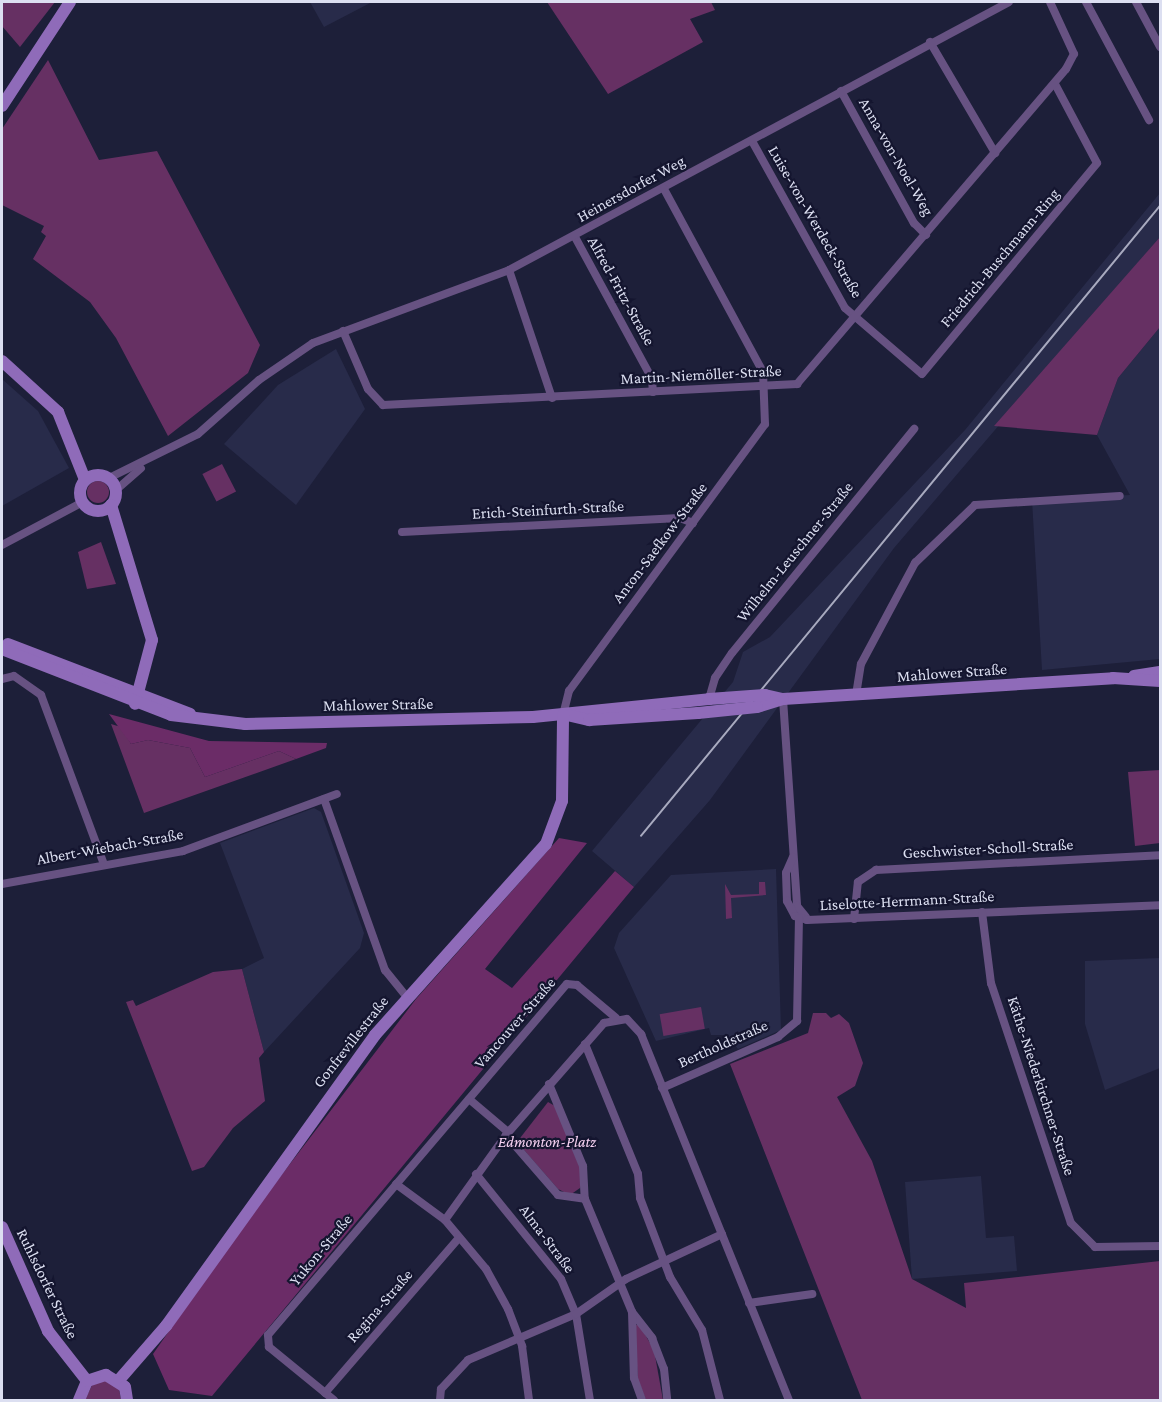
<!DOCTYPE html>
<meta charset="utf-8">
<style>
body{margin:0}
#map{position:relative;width:1162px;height:1402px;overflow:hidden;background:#1d1f39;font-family:"Crimson Pro",serif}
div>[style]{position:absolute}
.built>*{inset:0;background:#282b4a}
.green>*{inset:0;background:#663063;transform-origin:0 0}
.round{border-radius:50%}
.forest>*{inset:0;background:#6b2c67}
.street>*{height:8px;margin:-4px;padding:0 4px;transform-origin:4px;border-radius:4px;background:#675282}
.secondary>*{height:12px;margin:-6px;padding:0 6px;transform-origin:6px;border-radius:6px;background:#8f6bb9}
.secondary>.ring{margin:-6px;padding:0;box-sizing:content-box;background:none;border:12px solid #8f6bb9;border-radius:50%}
.tram>*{height:1.5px;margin:-0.75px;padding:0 0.75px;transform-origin:0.75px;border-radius:0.75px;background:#a8aabf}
.secondary-bridge>*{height:12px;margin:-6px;padding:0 6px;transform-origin:6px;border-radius:6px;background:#8f6bb9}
span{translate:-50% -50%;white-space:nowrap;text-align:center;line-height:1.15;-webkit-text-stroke:4.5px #14152f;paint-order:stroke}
.street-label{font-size:16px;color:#dcdff1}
.park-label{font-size:16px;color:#f7d2f2;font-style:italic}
.frame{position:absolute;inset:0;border:3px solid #dcdff1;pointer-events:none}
</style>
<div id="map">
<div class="built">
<i style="clip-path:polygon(310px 2px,372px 2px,324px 27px)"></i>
<i style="clip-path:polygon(1160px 193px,1160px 237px,894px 548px,710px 800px,634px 887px,592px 851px,733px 682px,743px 652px,770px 637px,965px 430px)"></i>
<i style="clip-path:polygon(1160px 327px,1160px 659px,1042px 670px,1032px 500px,1130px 495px,1097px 435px,1118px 378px)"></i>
<i style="clip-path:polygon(336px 349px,365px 409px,296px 505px,224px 444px,278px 385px)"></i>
<i style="clip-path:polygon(2px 379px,38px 411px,69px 468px,2px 506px)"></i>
<i style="clip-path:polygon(314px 808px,321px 812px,364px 933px,360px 948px,264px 1052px,242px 969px,264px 958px,220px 843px)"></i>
<i style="clip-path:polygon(776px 869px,781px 1030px,738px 1049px,727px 1035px,711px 1035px,709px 1028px,656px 1041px,614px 948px,619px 933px,671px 875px)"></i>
<i style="clip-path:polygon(1160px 958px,1160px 1068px,1105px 1090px,1085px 1024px,1085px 961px)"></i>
<i style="clip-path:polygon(981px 1176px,986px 1238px,1014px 1236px,1017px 1271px,912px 1279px,905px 1182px)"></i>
</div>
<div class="green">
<i style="clip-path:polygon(2px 2px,55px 2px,20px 47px,2px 26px)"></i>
<i style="clip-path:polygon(547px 2px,711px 2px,715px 10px,690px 19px,703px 42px,608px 94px)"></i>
<i style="clip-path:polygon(48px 60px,99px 160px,157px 151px,260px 345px,248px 373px,168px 436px,116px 338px,90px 302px,33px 259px,46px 236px,41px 232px,44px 226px,2px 205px,2px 129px)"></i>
<i style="clip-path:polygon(1160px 237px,1160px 327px,1118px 378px,1097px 435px,994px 426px)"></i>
<i style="left:222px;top:464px;width:31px;height:22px;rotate:63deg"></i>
<i class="round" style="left:87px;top:481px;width:22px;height:22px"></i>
<i style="clip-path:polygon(101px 542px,116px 584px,87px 589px,78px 552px)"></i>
<i style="clip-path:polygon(111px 724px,121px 727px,131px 744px,148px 740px,190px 748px,205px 777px,279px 751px,296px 759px,144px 813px)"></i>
<i style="clip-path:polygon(1160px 770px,1160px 843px,1135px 846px,1128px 772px)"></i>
<i style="clip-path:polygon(759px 882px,765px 882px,766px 895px,731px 898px,732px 918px,726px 919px,725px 884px,731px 895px,759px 894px)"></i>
<i style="clip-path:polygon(242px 969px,264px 1052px,259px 1058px,265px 1101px,233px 1128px,204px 1167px,192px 1171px,126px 1002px,133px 1000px,136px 1006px,213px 972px)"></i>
<i style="left:701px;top:1007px;width:22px;height:42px;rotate:80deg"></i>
<i style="clip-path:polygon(813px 1013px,826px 1013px,831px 1018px,839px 1014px,849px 1023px,863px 1063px,855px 1086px,837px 1097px,872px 1161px,912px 1279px,966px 1308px,964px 1283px,1160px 1261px,1160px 1400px,862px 1400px,730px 1064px,808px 1033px)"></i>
<i style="clip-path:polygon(548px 1102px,555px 1106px,580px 1168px,580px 1188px,570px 1195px,558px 1189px,517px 1142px)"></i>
<i style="clip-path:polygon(639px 1324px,654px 1350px,663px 1400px,646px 1400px,638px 1380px,634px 1326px)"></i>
<i style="clip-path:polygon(104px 1380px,119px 1388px,121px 1400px,85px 1400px,93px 1383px)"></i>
</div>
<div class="forest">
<i style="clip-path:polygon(109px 714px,209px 741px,327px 743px,326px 748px,296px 759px,279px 751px,205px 777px,190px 748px,148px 740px,131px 744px)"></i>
<i style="clip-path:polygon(559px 838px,587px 843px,485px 969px,512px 988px,615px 871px,634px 887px,212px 1396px,169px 1390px,153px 1354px,241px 1228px,416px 999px)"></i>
</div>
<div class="street">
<i style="left:1086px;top:2px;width:134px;rotate:61.9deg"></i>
<i style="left:1136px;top:2px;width:51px;rotate:61.9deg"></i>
<i style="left:930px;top:42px;width:129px;rotate:59.6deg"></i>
<i style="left:841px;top:91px;width:151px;rotate:61.1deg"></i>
<i style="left:914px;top:223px;width:17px;rotate:45deg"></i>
<i style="left:752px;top:141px;width:191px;rotate:60.9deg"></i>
<i style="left:845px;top:308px;width:101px;rotate:40.6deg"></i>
<i style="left:922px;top:374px;width:274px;rotate:-50.3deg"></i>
<i style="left:1097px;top:163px;width:89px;rotate:-118deg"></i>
<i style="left:575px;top:237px;width:162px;rotate:61.5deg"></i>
<i style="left:652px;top:379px;width:13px;rotate:86deg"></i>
<i style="left:509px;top:270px;width:135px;rotate:71.4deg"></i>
<i style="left:343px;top:331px;width:63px;rotate:66.7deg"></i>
<i style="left:368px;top:389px;width:22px;rotate:47deg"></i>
<i style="left:383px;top:405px;width:415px;rotate:-2.9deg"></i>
<i style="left:797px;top:384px;width:414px;rotate:-49.5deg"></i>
<i style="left:1066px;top:69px;width:17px;rotate:-62deg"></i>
<i style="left:1074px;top:54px;width:57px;rotate:-114.8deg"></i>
<i style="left:109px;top:478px;width:99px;rotate:-26.3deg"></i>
<i style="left:198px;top:434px;width:81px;rotate:-41.5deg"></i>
<i style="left:259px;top:380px;width:65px;rotate:-34.4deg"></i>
<i style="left:313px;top:343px;width:209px;rotate:-20.4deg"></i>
<i style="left:509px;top:270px;width:567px;rotate:-28.19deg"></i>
<i style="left:116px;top:490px;width:33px;rotate:-41deg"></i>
<i style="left:402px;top:532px;width:278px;rotate:-2.9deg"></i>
<i style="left:680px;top:518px;width:14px;rotate:21deg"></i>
<i style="left:2px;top:545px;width:92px;rotate:-28deg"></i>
<i style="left:2px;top:679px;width:12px;rotate:-14deg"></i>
<i style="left:14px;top:676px;width:33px;rotate:35deg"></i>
<i style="left:41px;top:695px;width:178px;rotate:69.6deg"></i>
<i style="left:856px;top:695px;width:31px;rotate:-81deg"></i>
<i style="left:861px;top:664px;width:115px;rotate:-61.9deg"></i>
<i style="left:915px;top:563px;width:83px;rotate:-44deg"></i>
<i style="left:975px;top:505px;width:145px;rotate:-3.6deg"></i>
<i style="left:709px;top:699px;width:22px;rotate:-74deg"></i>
<i style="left:715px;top:678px;width:30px;rotate:-56deg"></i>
<i style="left:732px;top:653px;width:289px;rotate:-50.9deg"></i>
<i style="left:783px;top:699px;width:207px;rotate:86.1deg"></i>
<i style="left:797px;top:906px;width:14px;rotate:51deg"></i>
<i style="left:563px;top:715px;width:25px;rotate:-76deg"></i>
<i style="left:569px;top:691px;width:331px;rotate:-53.7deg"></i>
<i style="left:765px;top:424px;width:52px;rotate:-92.2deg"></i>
<i style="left:763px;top:372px;width:208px;rotate:-118.4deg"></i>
<i style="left:324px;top:799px;width:182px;rotate:70.4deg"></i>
<i style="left:385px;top:970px;width:35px;rotate:51deg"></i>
<i style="left:793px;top:857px;width:17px;rotate:114deg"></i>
<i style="left:786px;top:873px;width:28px;rotate:88deg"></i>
<i style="left:787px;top:901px;width:17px;rotate:62deg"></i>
<i style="left:795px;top:916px;width:13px;rotate:18deg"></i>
<i style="left:807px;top:920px;width:353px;rotate:-2.4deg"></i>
<i style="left:2px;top:884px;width:184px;rotate:-10.3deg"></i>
<i style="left:183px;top:851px;width:164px;rotate:-20.3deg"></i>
<i style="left:982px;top:912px;width:72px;rotate:82.8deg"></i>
<i style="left:991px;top:983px;width:253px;rotate:71.6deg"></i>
<i style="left:1071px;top:1223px;width:34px;rotate:45deg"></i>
<i style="left:1095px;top:1247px;width:65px;rotate:-0.9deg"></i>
<i style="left:854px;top:919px;width:37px;rotate:-84deg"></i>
<i style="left:858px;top:882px;width:22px;rotate:-34deg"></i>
<i style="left:876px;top:870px;width:284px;rotate:-3deg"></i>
<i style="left:585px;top:1044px;width:140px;rotate:67.8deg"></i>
<i style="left:638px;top:1174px;width:24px;rotate:85deg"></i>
<i style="left:640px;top:1198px;width:85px;rotate:69.2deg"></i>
<i style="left:670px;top:1277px;width:62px;rotate:58.9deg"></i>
<i style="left:702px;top:1330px;width:72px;rotate:75.6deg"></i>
<i style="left:549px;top:1084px;width:89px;rotate:67.5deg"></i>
<i style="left:583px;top:1166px;width:33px;rotate:87deg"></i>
<i style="left:662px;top:1088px;width:127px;rotate:-23.7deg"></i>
<i style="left:778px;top:1037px;width:25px;rotate:-40deg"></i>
<i style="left:797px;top:1021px;width:103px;rotate:-88.9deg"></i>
<i style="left:469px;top:1099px;width:51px;rotate:40.2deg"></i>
<i style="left:506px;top:1135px;width:79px;rotate:49.1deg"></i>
<i style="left:558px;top:1195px;width:27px;rotate:8deg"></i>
<i style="left:585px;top:1199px;width:122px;rotate:67.4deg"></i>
<i style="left:632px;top:1312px;width:33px;rotate:52deg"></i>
<i style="left:652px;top:1338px;width:33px;rotate:69deg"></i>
<i style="left:664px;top:1369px;width:31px;rotate:84deg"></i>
<i style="left:476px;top:1174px;width:135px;rotate:51deg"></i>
<i style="left:561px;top:1279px;width:38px;rotate:67deg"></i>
<i style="left:576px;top:1314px;width:87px;rotate:80.8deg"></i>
<i style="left:396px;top:1184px;width:61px;rotate:36.3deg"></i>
<i style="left:445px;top:1220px;width:105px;rotate:-54.3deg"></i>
<i style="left:506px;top:1135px;width:149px;rotate:-48.8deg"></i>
<i style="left:604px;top:1023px;width:23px;rotate:-10deg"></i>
<i style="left:627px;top:1019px;width:21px;rotate:47deg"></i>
<i style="left:641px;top:1034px;width:395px;rotate:68deg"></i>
<i style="left:445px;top:1220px;width:64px;rotate:50.1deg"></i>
<i style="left:486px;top:1269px;width:46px;rotate:61.2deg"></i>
<i style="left:508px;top:1309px;width:40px;rotate:69deg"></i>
<i style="left:522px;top:1346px;width:54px;rotate:82.6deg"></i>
<i style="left:749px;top:1303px;width:64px;rotate:-8.1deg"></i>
<i style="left:632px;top:1312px;width:66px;rotate:88.3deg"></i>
<i style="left:634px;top:1378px;width:23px;rotate:70deg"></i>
<i style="left:325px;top:1393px;width:205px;rotate:-49.2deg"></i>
<i style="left:334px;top:1400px;width:84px;rotate:-140.8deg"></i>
<i style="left:269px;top:1347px;width:12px;rotate:-95deg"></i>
<i style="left:268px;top:1335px;width:461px;rotate:-49.6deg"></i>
<i style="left:567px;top:984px;width:10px;rotate:6deg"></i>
<i style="left:577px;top:985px;width:51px;rotate:40.2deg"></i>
<i style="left:440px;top:1400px;width:11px;rotate:-85deg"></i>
<i style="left:441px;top:1389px;width:40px;rotate:-47deg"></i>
<i style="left:468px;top:1360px;width:117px;rotate:-23.1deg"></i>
<i style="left:576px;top:1314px;width:61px;rotate:-35deg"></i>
<i style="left:626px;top:1279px;width:106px;rotate:-25.1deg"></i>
</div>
<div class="secondary">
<i style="left:2px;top:106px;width:124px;rotate:-56.8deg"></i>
<i style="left:2px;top:361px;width:76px;rotate:42.3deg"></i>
<i style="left:58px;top:412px;width:73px;rotate:68.3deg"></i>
<i class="ring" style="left:80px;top:475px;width:24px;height:24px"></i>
<i style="left:111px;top:505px;width:141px;rotate:73.1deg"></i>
<i style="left:152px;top:640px;width:66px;rotate:104.9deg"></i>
<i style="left:8px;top:644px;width:195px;rotate:21deg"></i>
<i style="left:2px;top:649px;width:181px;rotate:21.3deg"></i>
<i style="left:171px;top:715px;width:75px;rotate:6.9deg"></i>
<i style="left:245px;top:724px;width:288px;rotate:-1.4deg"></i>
<i style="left:533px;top:717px;width:177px;rotate:-5.8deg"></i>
<i style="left:1134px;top:676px;width:26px;rotate:-9deg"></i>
<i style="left:765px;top:695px;width:18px;rotate:13deg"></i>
<i style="left:783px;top:699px;width:331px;rotate:-3.6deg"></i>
<i style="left:1113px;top:678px;width:47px;rotate:3.7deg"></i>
<i style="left:757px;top:707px;width:27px;rotate:-17deg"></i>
<i style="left:567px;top:715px;width:23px;rotate:13deg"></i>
<i style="left:589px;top:720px;width:109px;rotate:-3.7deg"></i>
<i style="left:2px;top:1227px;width:114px;rotate:66.1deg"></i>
<i style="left:48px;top:1331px;width:63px;rotate:52deg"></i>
<i style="left:119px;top:1380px;width:72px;rotate:-49deg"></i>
<i style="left:166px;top:1326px;width:358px;rotate:-54.3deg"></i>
<i style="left:375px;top:1035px;width:256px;rotate:-48.2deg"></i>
<i style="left:546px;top:844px;width:46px;rotate:-69.6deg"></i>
<i style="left:562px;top:801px;width:86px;rotate:-89.3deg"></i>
<i style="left:79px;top:1400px;width:21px;rotate:-67deg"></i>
<i style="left:87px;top:1381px;width:20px;rotate:-18deg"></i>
<i style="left:106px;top:1375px;width:22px;rotate:32deg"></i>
<i style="left:125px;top:1387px;width:13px;rotate:81deg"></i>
</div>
<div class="tram">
<i style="left:641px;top:836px;width:816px;rotate:-50.52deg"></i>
</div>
<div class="secondary-bridge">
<i style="left:709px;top:699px;width:56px;rotate:-4.1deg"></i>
<i style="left:698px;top:713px;width:59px;rotate:-5.8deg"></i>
</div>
<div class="street-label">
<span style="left:896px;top:157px;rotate:60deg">Anna-von-Noel-Weg</span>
<span style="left:631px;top:189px;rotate:-29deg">Heinersdorfer Weg</span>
<span style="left:815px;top:222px;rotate:60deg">Luise-von-Werdeck-Straße</span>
<span style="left:1000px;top:258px;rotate:-50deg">Friedrich-Buschmann-Ring</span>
<span style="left:621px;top:291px;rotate:61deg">Alfred-Fritz-Straße</span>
<span style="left:701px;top:375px;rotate:-3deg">Martin-Niemöller-Straße</span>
<span style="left:548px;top:510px;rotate:-3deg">Erich-Steinfurth-Straße</span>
<span style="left:660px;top:543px;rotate:-53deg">Anton-Saefkow-Straße</span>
<span style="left:795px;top:552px;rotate:-51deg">Wilhelm-Leuschner-Straße</span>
<span style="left:952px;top:673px;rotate:-4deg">Mahlower Straße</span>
<span style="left:378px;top:705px;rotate:-1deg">Mahlower Straße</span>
<span style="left:110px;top:847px;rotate:-10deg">Albert-Wiebach-Straße</span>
<span style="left:988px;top:849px;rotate:-3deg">Geschwister-Scholl-Straße</span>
<span style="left:907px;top:901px;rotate:-3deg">Liselotte-Herrmann-Straße</span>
<span style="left:515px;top:1023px;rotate:-49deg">Vancouver-Straße</span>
<span style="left:351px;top:1042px;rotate:-52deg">Gonfrevillestraße</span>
<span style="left:723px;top:1044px;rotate:-24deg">Bertholdstraße</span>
<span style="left:1041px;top:1086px;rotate:72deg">Käthe-Niederkirchner-Straße</span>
<span style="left:547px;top:1239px;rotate:53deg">Alma-Straße</span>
<span style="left:321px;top:1250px;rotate:-50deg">Yukon-Straße</span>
<span style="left:47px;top:1284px;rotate:64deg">Ruhlsdorfer Straße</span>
<span style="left:380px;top:1306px;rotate:-49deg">Regina-Straße</span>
</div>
<div class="park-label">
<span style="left:547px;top:1142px">Edmonton-Platz</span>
</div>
<div class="frame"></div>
</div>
